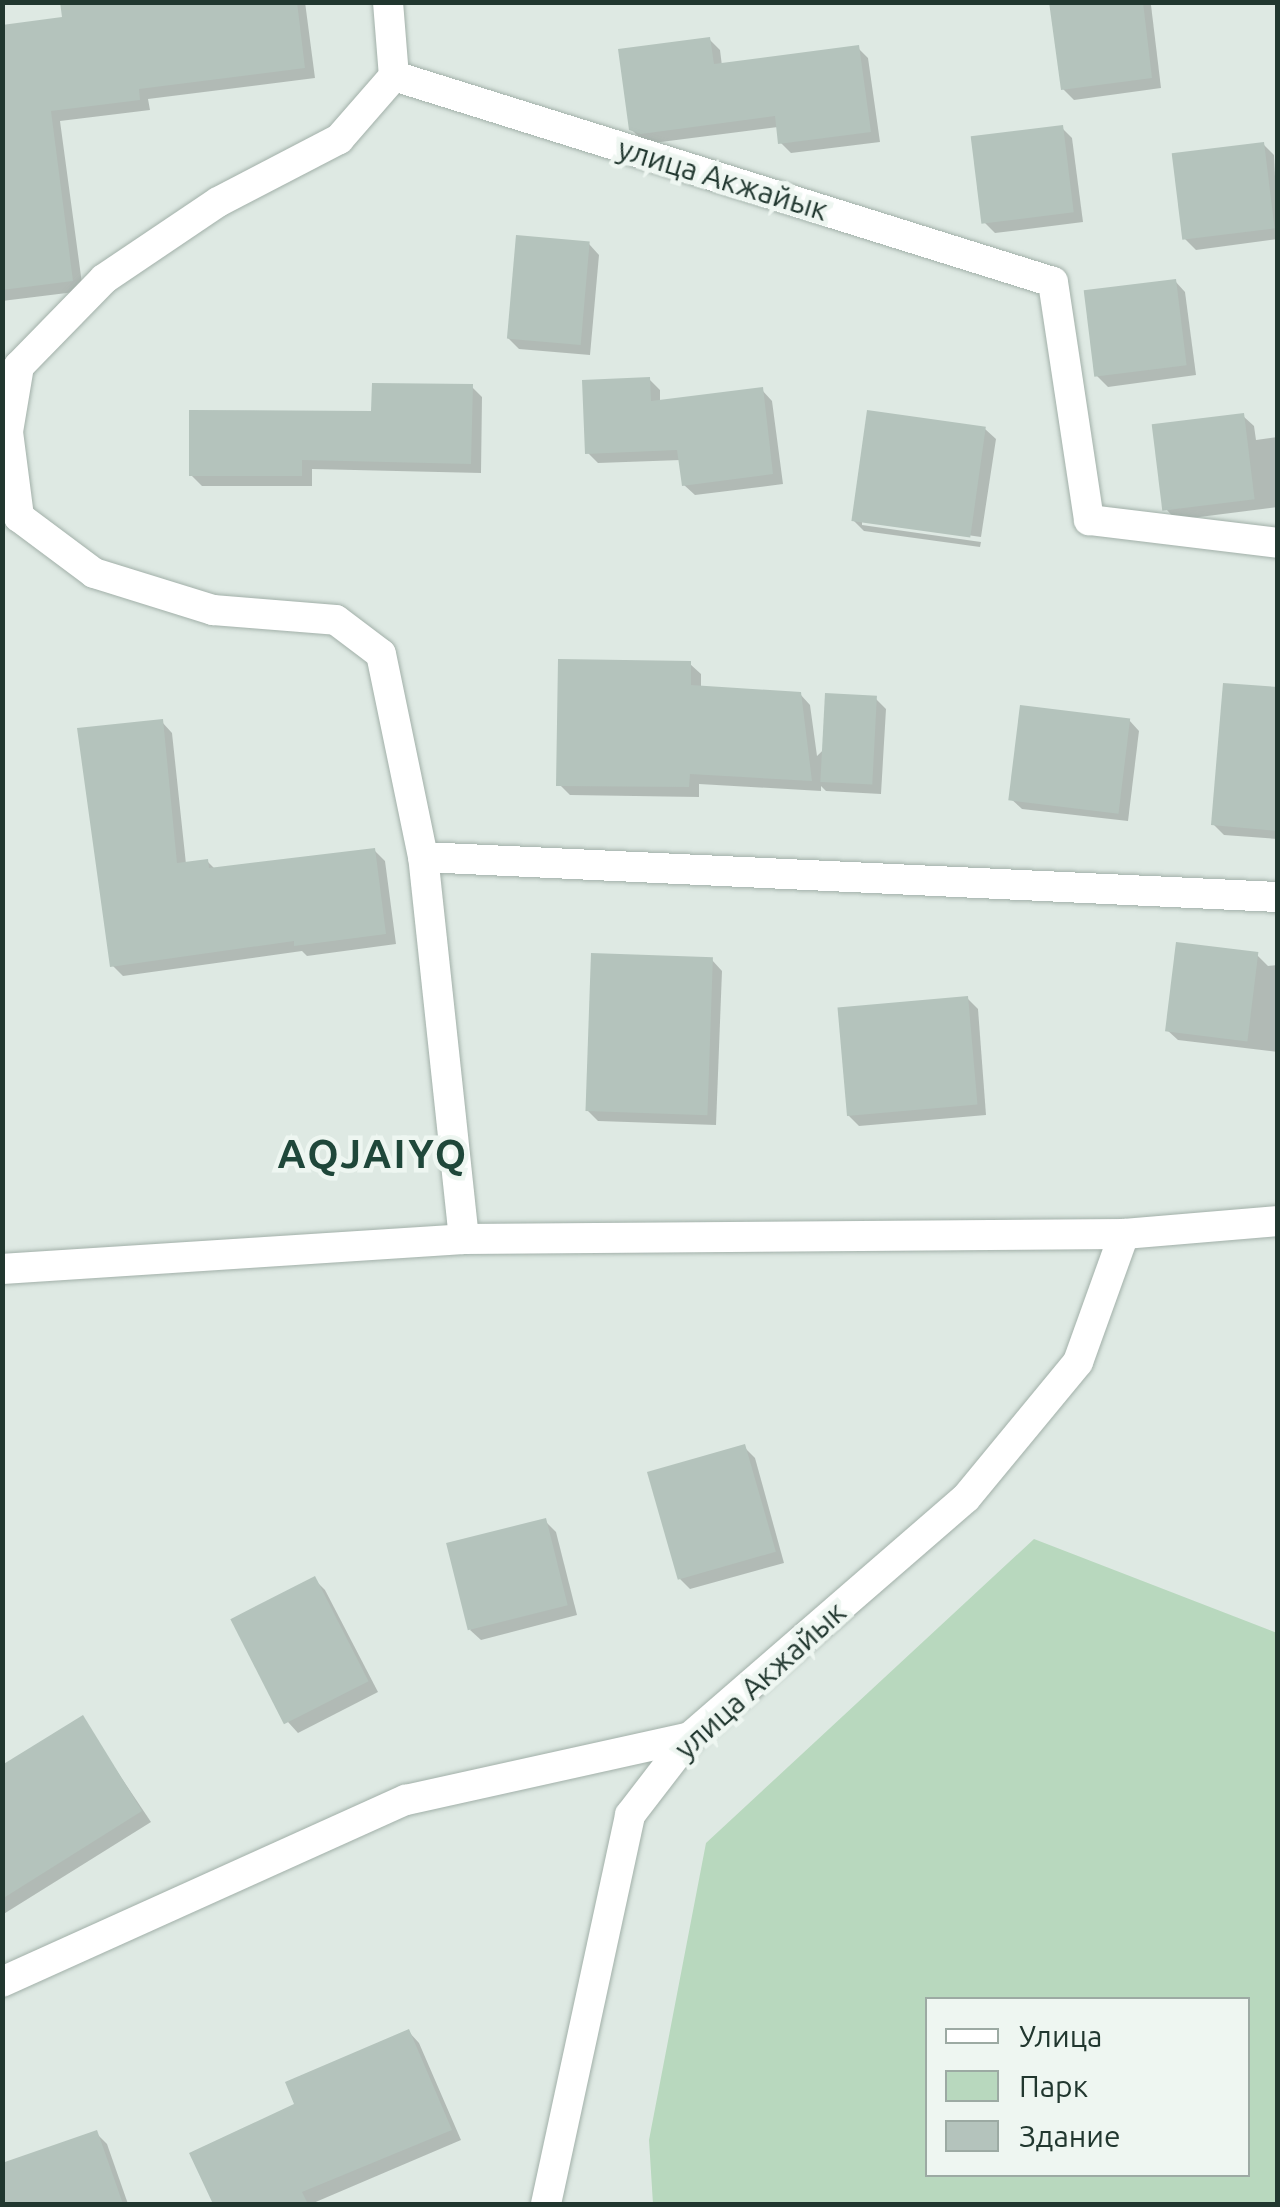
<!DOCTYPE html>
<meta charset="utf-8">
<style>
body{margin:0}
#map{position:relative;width:1280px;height:2207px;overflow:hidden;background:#dee9e3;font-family:Ubuntu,sans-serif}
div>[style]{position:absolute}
.green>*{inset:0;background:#b8d8be}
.shadow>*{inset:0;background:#0003}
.building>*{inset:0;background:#b4c3bc;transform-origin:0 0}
.roads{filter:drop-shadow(0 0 2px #a2b0a9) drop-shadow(0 0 2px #a2b0a9)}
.minor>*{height:30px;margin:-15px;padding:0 15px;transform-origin:15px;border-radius:15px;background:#fff}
span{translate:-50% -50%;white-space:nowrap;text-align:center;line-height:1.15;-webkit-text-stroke:9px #eef6f1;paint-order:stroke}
.street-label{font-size:30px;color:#21372f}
.district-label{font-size:40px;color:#1f473a;font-weight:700;letter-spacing:2.5px}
.frame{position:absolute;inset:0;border:5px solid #21372f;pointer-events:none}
.legend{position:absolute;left:925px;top:1997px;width:325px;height:180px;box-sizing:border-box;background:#eef6f1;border:2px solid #9caaa3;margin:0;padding:12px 18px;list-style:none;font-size:30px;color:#21372f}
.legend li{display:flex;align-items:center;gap:20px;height:50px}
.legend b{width:50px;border:2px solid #9caaa3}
</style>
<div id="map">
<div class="green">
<i style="clip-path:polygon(evenodd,1034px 1539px,1277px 1633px,1277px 2204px,653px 2204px,649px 2140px,706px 1843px,1034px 1539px,928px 2000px,1248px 2000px,1248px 2174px,928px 2174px,928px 2000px)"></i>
</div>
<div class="shadow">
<i style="clip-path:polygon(73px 2px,305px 2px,315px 78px,148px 99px,150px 110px,60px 121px,83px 291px,2px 301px,2px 28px,65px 19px)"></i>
<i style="clip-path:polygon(1083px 2px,1151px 5px,1161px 88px,1074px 100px,1063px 89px)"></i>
<i style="clip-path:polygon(709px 39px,720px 50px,722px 66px,858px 48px,868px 58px,880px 142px,791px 153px,780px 142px,778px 127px,653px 143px,642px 140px,631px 129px)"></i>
<i style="clip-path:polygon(1062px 128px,1072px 138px,1083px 222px,995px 233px,984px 222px)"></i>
<i style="clip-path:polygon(1263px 144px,1274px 155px,1278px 239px,1196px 250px,1185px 239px)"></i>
<i style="clip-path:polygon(589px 244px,599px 255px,590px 355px,519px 349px,508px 338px)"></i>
<i style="clip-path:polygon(1175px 281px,1185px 292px,1196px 375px,1108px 387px,1097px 376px)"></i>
<i style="clip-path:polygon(649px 379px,660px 390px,660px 403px,762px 390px,772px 401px,783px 484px,695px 495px,684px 485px,681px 460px,598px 463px,588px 453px)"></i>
<i style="clip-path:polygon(472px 387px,482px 397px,481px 473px,312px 469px,312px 486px,202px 486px,191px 475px,374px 413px)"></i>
<i style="clip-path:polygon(1243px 416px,1254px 426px,1256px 440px,1278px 437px,1278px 507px,1176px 520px,1166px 509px)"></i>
<i style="clip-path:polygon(985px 429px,996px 439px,981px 537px,862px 520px,862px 525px,981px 542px,980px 547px,864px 531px,853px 520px)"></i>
<i style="clip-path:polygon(690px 664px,701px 674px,701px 688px,800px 694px,810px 705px,817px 756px,876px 699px,886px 709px,881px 794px,826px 791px,821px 786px,821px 791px,699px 784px,699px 797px,570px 795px,559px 784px)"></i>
<i style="clip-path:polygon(1278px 690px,1278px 839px,1224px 835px,1213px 824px)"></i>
<i style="clip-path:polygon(1129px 720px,1139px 731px,1128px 821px,1022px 809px,1011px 799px)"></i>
<i style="clip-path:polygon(162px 722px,172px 733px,186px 864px,207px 861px,216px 870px,374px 850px,385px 861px,396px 944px,307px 956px,302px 951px,123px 976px,112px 965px)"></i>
<i style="clip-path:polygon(1257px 955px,1268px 966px,1278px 965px,1278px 1052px,1178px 1040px,1167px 1030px)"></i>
<i style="clip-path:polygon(712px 960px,722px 971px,716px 1125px,598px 1121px,587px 1110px)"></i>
<i style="clip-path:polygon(967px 998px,978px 1009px,986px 1115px,859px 1126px,848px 1115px)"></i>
<i style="clip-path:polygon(744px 1447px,755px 1458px,784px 1563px,690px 1589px,680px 1579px)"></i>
<i style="clip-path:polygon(545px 1521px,556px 1532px,577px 1615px,481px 1640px,470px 1630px)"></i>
<i style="clip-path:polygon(314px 1579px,325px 1590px,378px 1692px,298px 1733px,288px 1722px)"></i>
<i style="clip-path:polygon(82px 1719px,151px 1822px,2px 1915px,2px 1770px)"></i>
<i style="clip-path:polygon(409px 2032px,419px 2043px,461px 2140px,311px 2204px,216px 2204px,192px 2154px,297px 2105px)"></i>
<i style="clip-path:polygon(96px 2133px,107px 2144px,128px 2204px,2px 2204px,2px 2166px)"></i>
</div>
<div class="building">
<i style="clip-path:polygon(60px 2px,297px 2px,305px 68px,139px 89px,140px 100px,51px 111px,73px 281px,2px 290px,2px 25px,62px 17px)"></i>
<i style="clip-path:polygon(1049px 2px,1143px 2px,1152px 78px,1061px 90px)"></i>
<i style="clip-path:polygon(710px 37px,714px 64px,859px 45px,871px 132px,778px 144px,775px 116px,641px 134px,629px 130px,618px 49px)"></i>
<i style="left:1063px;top:125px;width:88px;height:93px;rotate:83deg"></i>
<i style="left:1264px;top:142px;width:87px;height:93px;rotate:83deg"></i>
<i style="left:516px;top:235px;width:74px;height:104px;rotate:5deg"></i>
<i style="left:1176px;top:279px;width:87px;height:93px;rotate:83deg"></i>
<i style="clip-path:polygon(650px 377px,651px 401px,763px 387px,773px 474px,682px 486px,677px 450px,585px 454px,582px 380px)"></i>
<i style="clip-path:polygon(372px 383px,473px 384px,471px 464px,302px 460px,302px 476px,189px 476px,189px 410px,371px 411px)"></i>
<i style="left:867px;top:410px;width:120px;height:112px;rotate:8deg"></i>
<i style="left:1244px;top:413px;width:87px;height:93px;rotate:83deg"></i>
<i style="clip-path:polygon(558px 659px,691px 661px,691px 685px,801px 692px,812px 781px,690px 774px,689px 787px,556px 786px)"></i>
<i style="clip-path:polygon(1223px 683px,1278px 687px,1278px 831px,1211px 825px)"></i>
<i style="left:825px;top:693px;width:52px;height:89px;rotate:3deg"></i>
<i style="left:1020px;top:705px;width:111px;height:96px;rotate:7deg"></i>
<i style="clip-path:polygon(163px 719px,177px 863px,208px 859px,209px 868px,375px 848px,386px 934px,294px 946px,294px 941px,110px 967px,77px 728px)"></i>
<i style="left:1176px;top:942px;width:83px;height:90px;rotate:7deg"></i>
<i style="left:591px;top:953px;width:122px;height:158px;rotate:2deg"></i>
<i style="left:968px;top:996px;width:109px;height:131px;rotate:85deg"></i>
<i style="left:745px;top:1444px;width:112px;height:102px;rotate:74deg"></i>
<i style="left:546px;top:1518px;width:90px;height:103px;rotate:76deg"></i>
<i style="left:315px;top:1576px;width:118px;height:95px;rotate:63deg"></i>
<i style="clip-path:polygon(83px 1715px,142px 1811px,2px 1899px,2px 1765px)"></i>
<i style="clip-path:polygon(409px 2029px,452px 2130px,302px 2192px,308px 2204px,213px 2204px,189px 2153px,294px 2104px,285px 2082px)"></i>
<i style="clip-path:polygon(97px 2130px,123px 2204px,2px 2204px,2px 2163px)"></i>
</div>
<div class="roads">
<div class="minor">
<i style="left:388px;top:2px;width:74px;rotate:85.4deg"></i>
<i style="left:394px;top:76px;width:84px;rotate:131.1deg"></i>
<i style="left:339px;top:139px;width:136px;rotate:152.5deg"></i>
<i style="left:218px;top:202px;width:138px;rotate:146deg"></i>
<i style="left:104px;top:279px;width:122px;rotate:134.3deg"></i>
<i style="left:19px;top:366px;width:67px;rotate:99.5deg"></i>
<i style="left:8px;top:432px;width:86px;rotate:82.6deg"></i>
<i style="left:19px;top:517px;width:94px;rotate:36.7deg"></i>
<i style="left:94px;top:573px;width:125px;rotate:17.3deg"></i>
<i style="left:213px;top:610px;width:123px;rotate:4.6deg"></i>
<i style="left:336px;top:620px;width:56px;rotate:37.1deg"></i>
<i style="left:381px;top:654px;width:207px;rotate:78.3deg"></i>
<i style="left:394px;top:76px;width:690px;rotate:17.36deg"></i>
<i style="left:1053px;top:282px;width:241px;rotate:81.4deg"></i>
<i style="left:1089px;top:520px;width:190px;rotate:6.9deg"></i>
<i style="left:464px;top:1239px;width:384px;rotate:-96.1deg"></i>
<i style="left:423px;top:857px;width:856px;rotate:2.68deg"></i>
<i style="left:2px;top:1269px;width:463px;rotate:-3.7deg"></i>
<i style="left:464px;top:1239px;width:660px;rotate:-0.43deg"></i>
<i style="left:1124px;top:1234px;width:155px;rotate:-4.8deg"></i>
<i style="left:2px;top:1982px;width:443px;rotate:-24.3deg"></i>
<i style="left:406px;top:1800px;width:291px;rotate:-12.5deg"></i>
<i style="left:546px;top:2204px;width:398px;rotate:-77.8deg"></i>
<i style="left:630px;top:1815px;width:98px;rotate:-52.4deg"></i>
<i style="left:690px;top:1737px;width:365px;rotate:-40.9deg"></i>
<i style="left:966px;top:1498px;width:176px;rotate:-50.5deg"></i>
<i style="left:1078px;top:1362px;width:136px;rotate:-70.2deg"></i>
</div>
</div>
<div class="street-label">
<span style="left:723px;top:179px;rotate:17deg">улица Акжайык</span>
<span style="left:760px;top:1680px;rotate:-42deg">улица Акжайык</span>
</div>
<div class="district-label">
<span style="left:373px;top:1154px">AQJAIYQ</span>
</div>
<div class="frame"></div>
<ul class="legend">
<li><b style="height:12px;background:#fff"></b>Улица</li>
<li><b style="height:28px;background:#b8d8be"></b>Парк</li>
<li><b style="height:28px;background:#b4c3bc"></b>Здание</li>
</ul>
</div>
